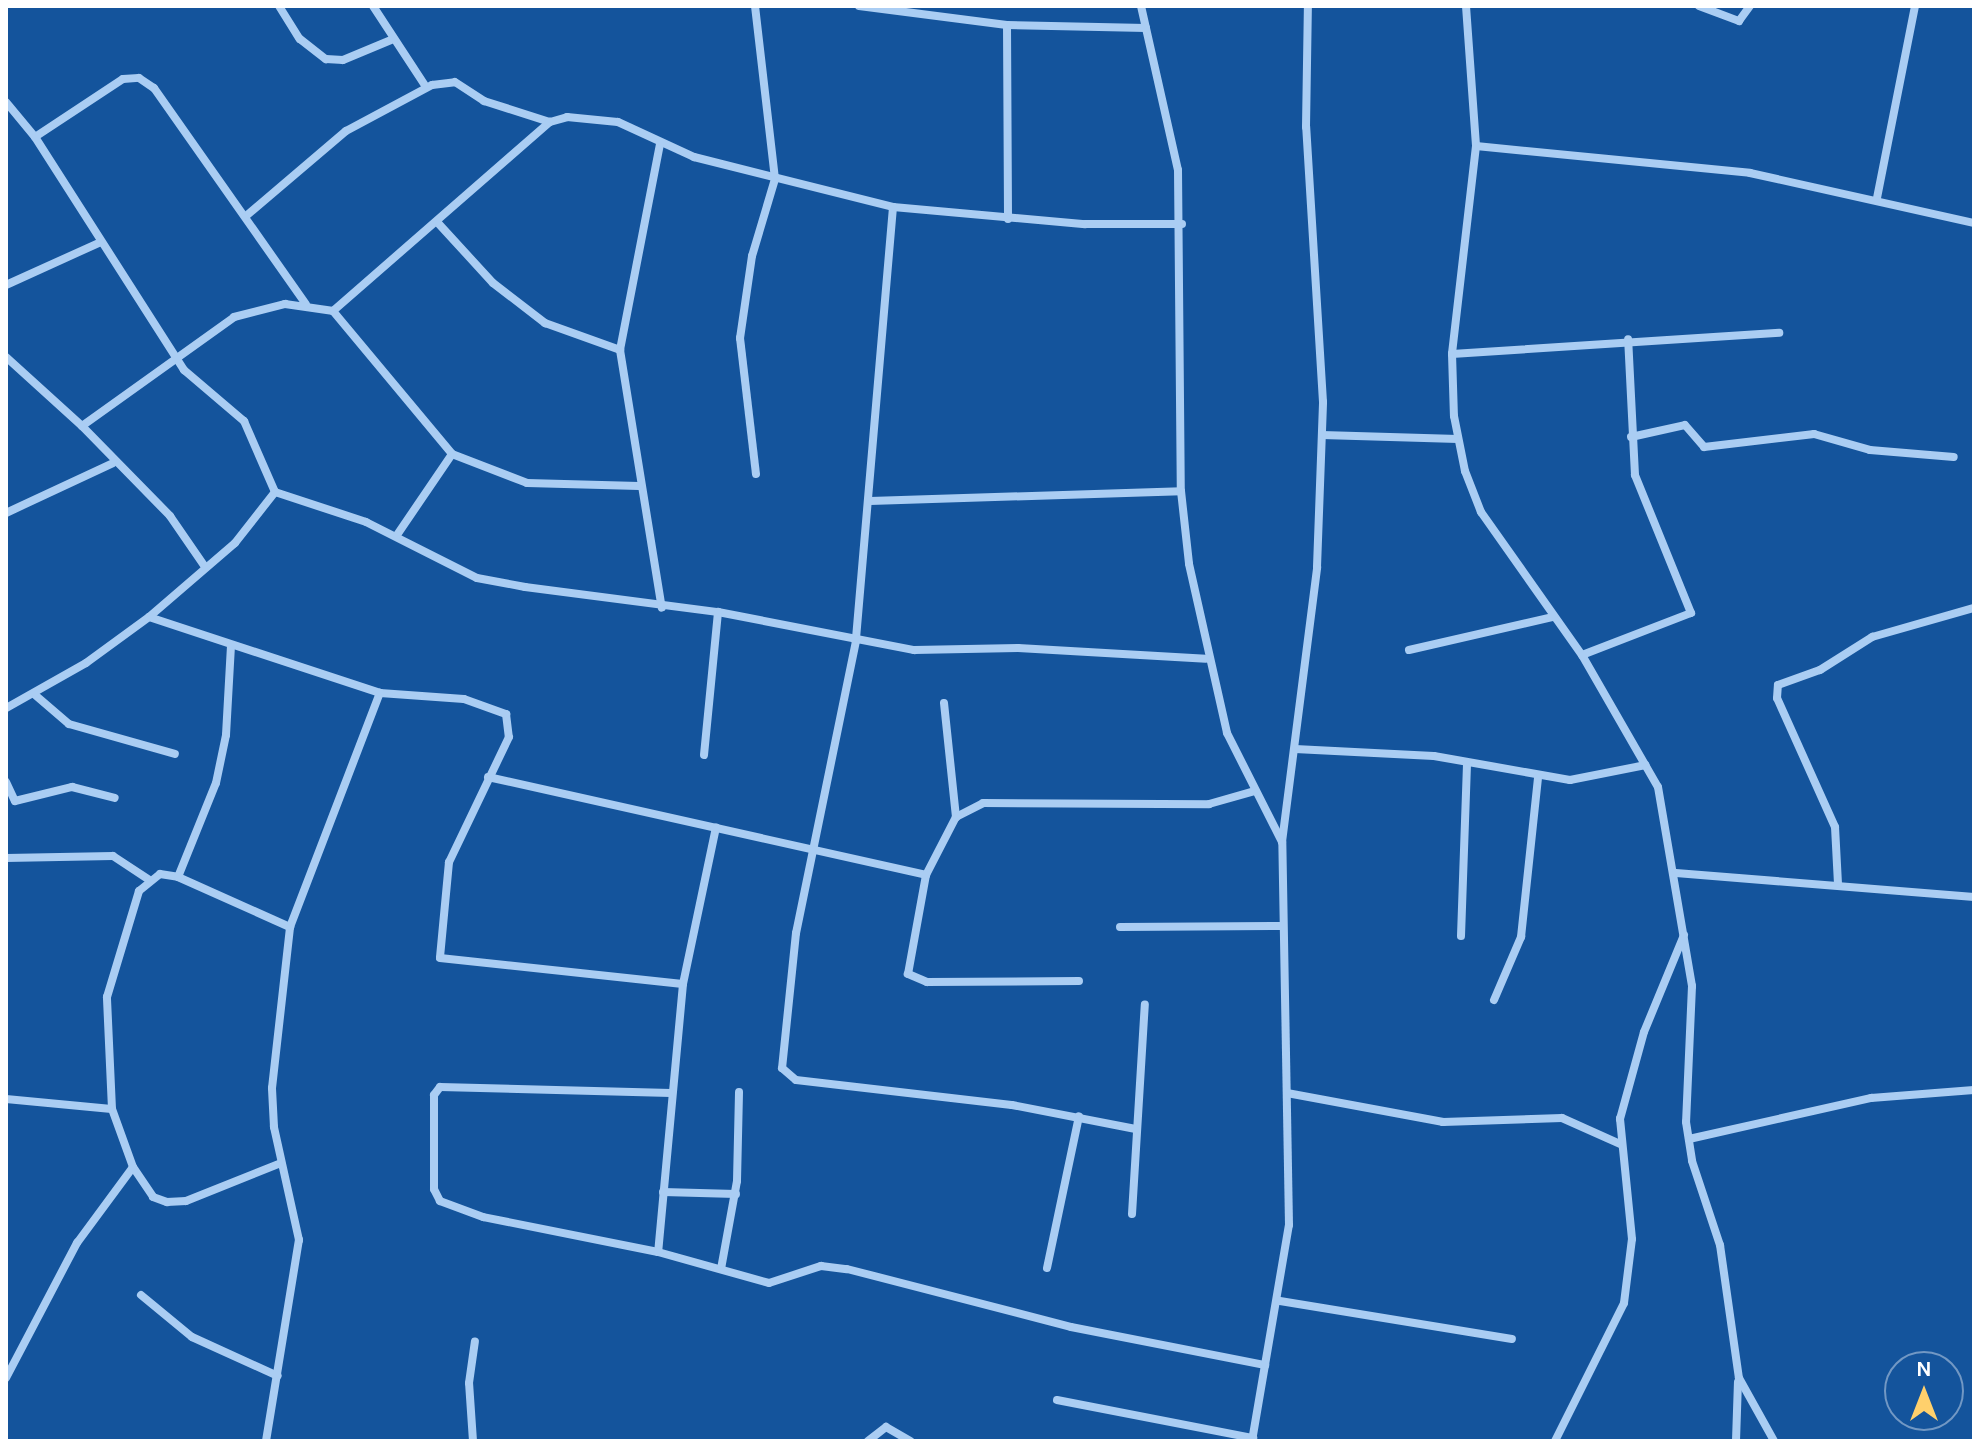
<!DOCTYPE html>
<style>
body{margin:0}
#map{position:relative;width:1980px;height:1447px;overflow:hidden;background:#14549c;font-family:Karla,sans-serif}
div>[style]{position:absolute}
.street>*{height:8px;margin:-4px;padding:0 4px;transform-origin:4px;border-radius:4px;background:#aacdf3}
span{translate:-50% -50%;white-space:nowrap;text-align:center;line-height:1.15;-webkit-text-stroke:6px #14549c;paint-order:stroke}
.frame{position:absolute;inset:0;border:8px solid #fff;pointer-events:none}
.north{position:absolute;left:1884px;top:1351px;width:80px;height:80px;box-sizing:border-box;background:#14549c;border:2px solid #7298c4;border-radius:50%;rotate:0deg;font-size:22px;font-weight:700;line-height:32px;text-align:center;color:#fff}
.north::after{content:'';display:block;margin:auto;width:28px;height:36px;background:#ffd06c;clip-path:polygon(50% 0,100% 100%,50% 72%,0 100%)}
</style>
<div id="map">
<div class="street">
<i style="left:279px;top:6px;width:39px;rotate:58deg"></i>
<i style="left:300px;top:39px;width:33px;rotate:38deg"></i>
<i style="left:326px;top:59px;width:17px;rotate:3deg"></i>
<i style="left:343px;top:60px;width:52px;rotate:-22.6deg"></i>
<i style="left:373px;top:6px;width:97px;rotate:56.8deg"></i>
<i style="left:755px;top:6px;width:174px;rotate:83.4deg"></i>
<i style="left:775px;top:179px;width:80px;rotate:106.6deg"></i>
<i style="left:752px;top:256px;width:83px;rotate:98.3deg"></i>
<i style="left:740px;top:338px;width:137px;rotate:83.3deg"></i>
<i style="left:859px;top:6px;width:149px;rotate:7.3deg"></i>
<i style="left:1007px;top:25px;width:139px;rotate:1.2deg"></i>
<i style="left:1141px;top:6px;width:168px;rotate:77.3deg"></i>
<i style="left:1178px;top:170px;width:321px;rotate:89.5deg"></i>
<i style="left:1181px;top:491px;width:73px;rotate:83.7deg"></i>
<i style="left:1189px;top:564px;width:173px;rotate:77.3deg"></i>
<i style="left:1227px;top:733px;width:122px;rotate:63.2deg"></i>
<i style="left:1466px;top:6px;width:140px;rotate:85.9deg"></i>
<i style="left:1476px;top:146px;width:209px;rotate:96.6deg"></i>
<i style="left:1452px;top:354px;width:62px;rotate:88.2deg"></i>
<i style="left:1454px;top:416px;width:56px;rotate:78.7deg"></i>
<i style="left:1465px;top:471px;width:44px;rotate:68.7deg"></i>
<i style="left:1481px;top:512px;width:175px;rotate:54.8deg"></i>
<i style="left:1582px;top:655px;width:152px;rotate:60.1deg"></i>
<i style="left:1658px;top:787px;width:202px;rotate:80.3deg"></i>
<i style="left:1692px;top:986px;width:136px;rotate:92.5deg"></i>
<i style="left:1686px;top:1122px;width:39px;rotate:81deg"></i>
<i style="left:1692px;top:1161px;width:89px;rotate:71.6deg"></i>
<i style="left:1720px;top:1245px;width:134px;rotate:81.9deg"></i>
<i style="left:1739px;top:1378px;width:72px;rotate:60.9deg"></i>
<i style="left:1699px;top:6px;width:43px;rotate:20.6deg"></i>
<i style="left:1739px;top:21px;width:19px;rotate:-54deg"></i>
<i style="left:1007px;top:25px;width:194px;rotate:89.7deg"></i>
<i style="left:6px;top:102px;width:45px;rotate:50.4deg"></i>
<i style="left:35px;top:137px;width:277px;rotate:57.4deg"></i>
<i style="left:184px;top:370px;width:79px;rotate:40.4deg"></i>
<i style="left:244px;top:421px;width:77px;rotate:66.4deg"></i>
<i style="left:275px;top:492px;width:65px;rotate:128.1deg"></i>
<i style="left:235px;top:543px;width:113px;rotate:139.3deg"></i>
<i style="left:149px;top:617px;width:78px;rotate:143.9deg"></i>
<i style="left:86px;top:663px;width:92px;rotate:150.6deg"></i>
<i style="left:35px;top:137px;width:105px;rotate:-33.4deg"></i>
<i style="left:123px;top:79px;width:16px;rotate:-4deg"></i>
<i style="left:139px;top:78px;width:18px;rotate:34deg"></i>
<i style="left:154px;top:88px;width:264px;rotate:54.9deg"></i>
<i style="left:660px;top:144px;width:210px;rotate:101deg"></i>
<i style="left:620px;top:350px;width:261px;rotate:80.8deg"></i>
<i style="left:1476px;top:146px;width:275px;rotate:5.6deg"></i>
<i style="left:1750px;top:173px;width:230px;rotate:12.6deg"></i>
<i style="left:1877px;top:198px;width:196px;rotate:-78.8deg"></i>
<i style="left:893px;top:207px;width:436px;rotate:94.9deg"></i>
<i style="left:856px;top:641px;width:298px;rotate:101.6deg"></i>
<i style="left:796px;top:933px;width:136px;rotate:95.9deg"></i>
<i style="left:782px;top:1068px;width:18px;rotate:41deg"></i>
<i style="left:796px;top:1080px;width:217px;rotate:6.6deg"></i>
<i style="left:1012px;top:1105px;width:126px;rotate:11deg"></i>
<i style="left:246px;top:216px;width:131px;rotate:-40.4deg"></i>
<i style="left:346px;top:131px;width:98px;rotate:-28.1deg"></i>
<i style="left:432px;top:85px;width:23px;rotate:-7deg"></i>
<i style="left:455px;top:82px;width:35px;rotate:33deg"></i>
<i style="left:484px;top:101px;width:69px;rotate:17.7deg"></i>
<i style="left:438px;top:223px;width:81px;rotate:47.5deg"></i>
<i style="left:493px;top:283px;width:66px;rotate:37.6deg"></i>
<i style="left:545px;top:323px;width:80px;rotate:19.8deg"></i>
<i style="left:6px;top:285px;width:104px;rotate:-24.4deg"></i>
<i style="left:333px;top:311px;width:186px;rotate:50.2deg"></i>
<i style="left:452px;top:454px;width:80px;rotate:21.1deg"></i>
<i style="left:527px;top:483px;width:112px;rotate:1.5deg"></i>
<i style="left:1452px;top:354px;width:328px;rotate:-3.7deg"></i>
<i style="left:6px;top:357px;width:103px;rotate:42.2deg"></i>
<i style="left:82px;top:426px;width:187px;rotate:-35.6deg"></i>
<i style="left:234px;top:317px;width:53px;rotate:-14.3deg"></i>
<i style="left:285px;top:304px;width:49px;rotate:8.3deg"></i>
<i style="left:333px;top:311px;width:288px;rotate:-41.1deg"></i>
<i style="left:550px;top:122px;width:18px;rotate:-16deg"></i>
<i style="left:567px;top:117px;width:51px;rotate:5.6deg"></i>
<i style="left:618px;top:122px;width:84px;rotate:24.7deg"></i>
<i style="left:694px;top:157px;width:205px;rotate:14.1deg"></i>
<i style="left:893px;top:207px;width:193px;rotate:5.1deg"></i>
<i style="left:1085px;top:224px;width:97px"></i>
<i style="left:82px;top:426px;width:126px;rotate:45.6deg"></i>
<i style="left:170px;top:516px;width:62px;rotate:55.5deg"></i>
<i style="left:1322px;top:435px;width:136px;rotate:1.7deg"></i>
<i style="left:1631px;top:437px;width:55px;rotate:-12.5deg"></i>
<i style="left:1685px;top:425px;width:29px;rotate:49deg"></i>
<i style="left:1704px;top:447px;width:111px;rotate:-6.7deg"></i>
<i style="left:1814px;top:434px;width:58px;rotate:15.9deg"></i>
<i style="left:1870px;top:450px;width:84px;rotate:4.8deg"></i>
<i style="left:275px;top:492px;width:96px;rotate:18.2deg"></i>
<i style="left:366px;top:522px;width:124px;rotate:26.8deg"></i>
<i style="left:477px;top:578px;width:49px;rotate:10.6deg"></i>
<i style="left:525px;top:587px;width:195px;rotate:7.4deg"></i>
<i style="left:718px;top:612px;width:200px;rotate:11deg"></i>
<i style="left:914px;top:650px;width:104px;rotate:-1.1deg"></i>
<i style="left:1018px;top:648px;width:188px;rotate:3.3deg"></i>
<i style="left:870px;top:501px;width:311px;rotate:-1.8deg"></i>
<i style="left:6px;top:513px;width:118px;rotate:-25deg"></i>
<i style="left:397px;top:535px;width:98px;rotate:-55.8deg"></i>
<i style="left:149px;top:617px;width:243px;rotate:18.2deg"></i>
<i style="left:380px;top:693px;width:84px;rotate:4.1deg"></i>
<i style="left:464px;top:699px;width:45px;rotate:19.7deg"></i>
<i style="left:506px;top:714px;width:23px;rotate:83deg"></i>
<i style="left:509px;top:737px;width:139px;rotate:115.6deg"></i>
<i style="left:449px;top:862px;width:96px;rotate:95.4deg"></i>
<i style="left:440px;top:958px;width:244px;rotate:6.1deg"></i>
<i style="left:683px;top:984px;width:269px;rotate:95.3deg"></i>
<i style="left:658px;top:1252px;width:178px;rotate:-168.7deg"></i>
<i style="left:483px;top:1217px;width:46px;rotate:-159.6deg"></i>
<i style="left:440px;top:1201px;width:13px;rotate:-117deg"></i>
<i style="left:434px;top:1189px;width:94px;rotate:-90deg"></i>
<i style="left:434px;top:1095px;width:10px;rotate:-53deg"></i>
<i style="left:440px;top:1087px;width:231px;rotate:1.5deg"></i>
<i style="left:1409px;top:650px;width:148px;rotate:-12.9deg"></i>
<i style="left:1582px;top:655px;width:117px;rotate:-21.1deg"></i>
<i style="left:1691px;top:613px;width:149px;rotate:-112.1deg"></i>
<i style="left:1635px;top:475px;width:136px;rotate:-92.9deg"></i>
<i style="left:34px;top:694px;width:46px;rotate:40.6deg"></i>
<i style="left:69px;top:724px;width:110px;rotate:15.8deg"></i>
<i style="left:944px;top:703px;width:115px;rotate:84deg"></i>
<i style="left:1295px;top:749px;width:139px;rotate:2.9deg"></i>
<i style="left:1434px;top:756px;width:138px;rotate:10deg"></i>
<i style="left:1570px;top:780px;width:77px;rotate:-11.2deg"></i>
<i style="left:704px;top:755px;width:144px;rotate:-84.4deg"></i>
<i style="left:488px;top:777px;width:449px;rotate:12.6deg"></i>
<i style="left:6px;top:782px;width:21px;rotate:65deg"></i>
<i style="left:15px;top:801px;width:59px;rotate:-13.8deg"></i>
<i style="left:72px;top:787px;width:44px;rotate:14.3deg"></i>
<i style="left:6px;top:858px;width:107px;rotate:-1.1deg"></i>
<i style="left:113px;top:856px;width:42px;rotate:33.3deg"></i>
<i style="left:1676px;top:873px;width:299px;rotate:4.6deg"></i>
<i style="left:178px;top:877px;width:123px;rotate:24.1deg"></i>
<i style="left:1838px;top:884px;width:57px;rotate:-93deg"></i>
<i style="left:1835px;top:827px;width:141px;rotate:-114.2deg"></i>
<i style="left:1777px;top:698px;width:13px;rotate:-86deg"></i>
<i style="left:1778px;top:685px;width:45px;rotate:-19.7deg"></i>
<i style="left:1820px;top:670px;width:62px;rotate:-32.4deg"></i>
<i style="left:1872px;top:637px;width:106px;rotate:-15.9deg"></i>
<i style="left:1120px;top:927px;width:160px;rotate:-0.4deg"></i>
<i style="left:1461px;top:936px;width:173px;rotate:-88deg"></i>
<i style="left:1079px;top:981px;width:152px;rotate:179.6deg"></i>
<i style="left:927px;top:982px;width:21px;rotate:-157deg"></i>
<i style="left:908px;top:974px;width:101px;rotate:-79.7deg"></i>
<i style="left:926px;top:875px;width:65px;rotate:-62.7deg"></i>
<i style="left:956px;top:817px;width:30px;rotate:-27deg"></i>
<i style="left:983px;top:803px;width:226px;rotate:0.3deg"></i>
<i style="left:1209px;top:804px;width:48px;rotate:-15.8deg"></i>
<i style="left:683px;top:984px;width:160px;rotate:-78.1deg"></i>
<i style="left:1494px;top:1000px;width:69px;rotate:-66.8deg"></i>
<i style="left:1521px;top:937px;width:160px;rotate:-83.9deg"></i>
<i style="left:1287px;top:1093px;width:159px;rotate:10.5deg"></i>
<i style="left:1443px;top:1122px;width:119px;rotate:-1.9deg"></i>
<i style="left:1562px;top:1118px;width:64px;rotate:24.1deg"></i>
<i style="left:6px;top:1099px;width:106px;rotate:5.4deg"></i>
<i style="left:1689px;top:1139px;width:187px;rotate:-12.7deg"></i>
<i style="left:1871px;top:1098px;width:103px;rotate:-4.4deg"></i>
<i style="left:133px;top:1167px;width:36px;rotate:56deg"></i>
<i style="left:153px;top:1197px;width:15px;rotate:20deg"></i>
<i style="left:167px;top:1202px;width:19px;rotate:-3deg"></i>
<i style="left:186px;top:1201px;width:102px;rotate:-21.8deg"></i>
<i style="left:663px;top:1192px;width:73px;rotate:1.6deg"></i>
<i style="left:1132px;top:1214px;width:210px;rotate:-86.5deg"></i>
<i style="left:658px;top:1252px;width:115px;rotate:15.6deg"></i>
<i style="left:769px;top:1283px;width:55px;rotate:-18.1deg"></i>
<i style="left:821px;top:1266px;width:26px;rotate:7deg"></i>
<i style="left:847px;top:1269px;width:231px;rotate:14.5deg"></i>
<i style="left:1071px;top:1327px;width:198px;rotate:11.1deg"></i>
<i style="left:1047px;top:1268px;width:155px;rotate:-78.1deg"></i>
<i style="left:721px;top:1269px;width:89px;rotate:-79.7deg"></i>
<i style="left:737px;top:1181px;width:89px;rotate:-88.7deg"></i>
<i style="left:141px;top:1295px;width:66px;rotate:39.5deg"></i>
<i style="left:192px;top:1337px;width:94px;rotate:24.4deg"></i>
<i style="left:1280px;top:1301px;width:235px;rotate:9.3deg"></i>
<i style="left:6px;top:1378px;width:153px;rotate:-62.3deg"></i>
<i style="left:77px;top:1243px;width:94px;rotate:-53.6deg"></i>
<i style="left:133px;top:1167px;width:62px;rotate:-109.9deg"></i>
<i style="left:112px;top:1109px;width:112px;rotate:-92.6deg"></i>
<i style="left:107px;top:997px;width:111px;rotate:-73.2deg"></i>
<i style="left:139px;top:891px;width:27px;rotate:-39deg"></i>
<i style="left:160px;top:874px;width:18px;rotate:9deg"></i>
<i style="left:178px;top:877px;width:101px;rotate:-68deg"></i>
<i style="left:216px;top:783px;width:49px;rotate:-78.2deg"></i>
<i style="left:226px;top:735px;width:90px;rotate:-86.8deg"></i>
<i style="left:1057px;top:1400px;width:200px;rotate:11deg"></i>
<i style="left:266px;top:1441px;width:204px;rotate:-80.7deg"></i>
<i style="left:299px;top:1240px;width:116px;rotate:-102.5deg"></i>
<i style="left:274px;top:1127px;width:39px;rotate:-93deg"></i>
<i style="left:272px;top:1088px;width:162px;rotate:-83.6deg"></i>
<i style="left:290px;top:927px;width:251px;rotate:-69deg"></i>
<i style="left:473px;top:1441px;width:58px;rotate:-93.9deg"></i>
<i style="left:469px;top:1383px;width:42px;rotate:-81.9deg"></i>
<i style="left:868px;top:1441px;width:23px;rotate:-38deg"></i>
<i style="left:886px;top:1427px;width:28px;rotate:30deg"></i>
<i style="left:1252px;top:1441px;width:219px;rotate:-80.3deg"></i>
<i style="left:1289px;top:1225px;width:383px;rotate:-91deg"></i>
<i style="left:1282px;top:842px;width:277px;rotate:-82.7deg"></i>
<i style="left:1317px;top:567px;width:165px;rotate:-87.9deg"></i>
<i style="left:1323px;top:402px;width:276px;rotate:-93.5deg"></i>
<i style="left:1306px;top:127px;width:121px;rotate:-89.1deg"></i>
<i style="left:1555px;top:1441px;width:154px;rotate:-63.4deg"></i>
<i style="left:1624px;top:1303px;width:64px;rotate:-82.9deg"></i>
<i style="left:1632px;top:1239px;width:121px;rotate:-95.7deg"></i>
<i style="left:1620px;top:1119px;width:90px;rotate:-74.6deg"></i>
<i style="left:1644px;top:1032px;width:105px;rotate:-67.6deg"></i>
<i style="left:1736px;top:1441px;width:59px;rotate:-88.1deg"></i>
</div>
<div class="frame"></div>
<div class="north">N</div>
</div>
